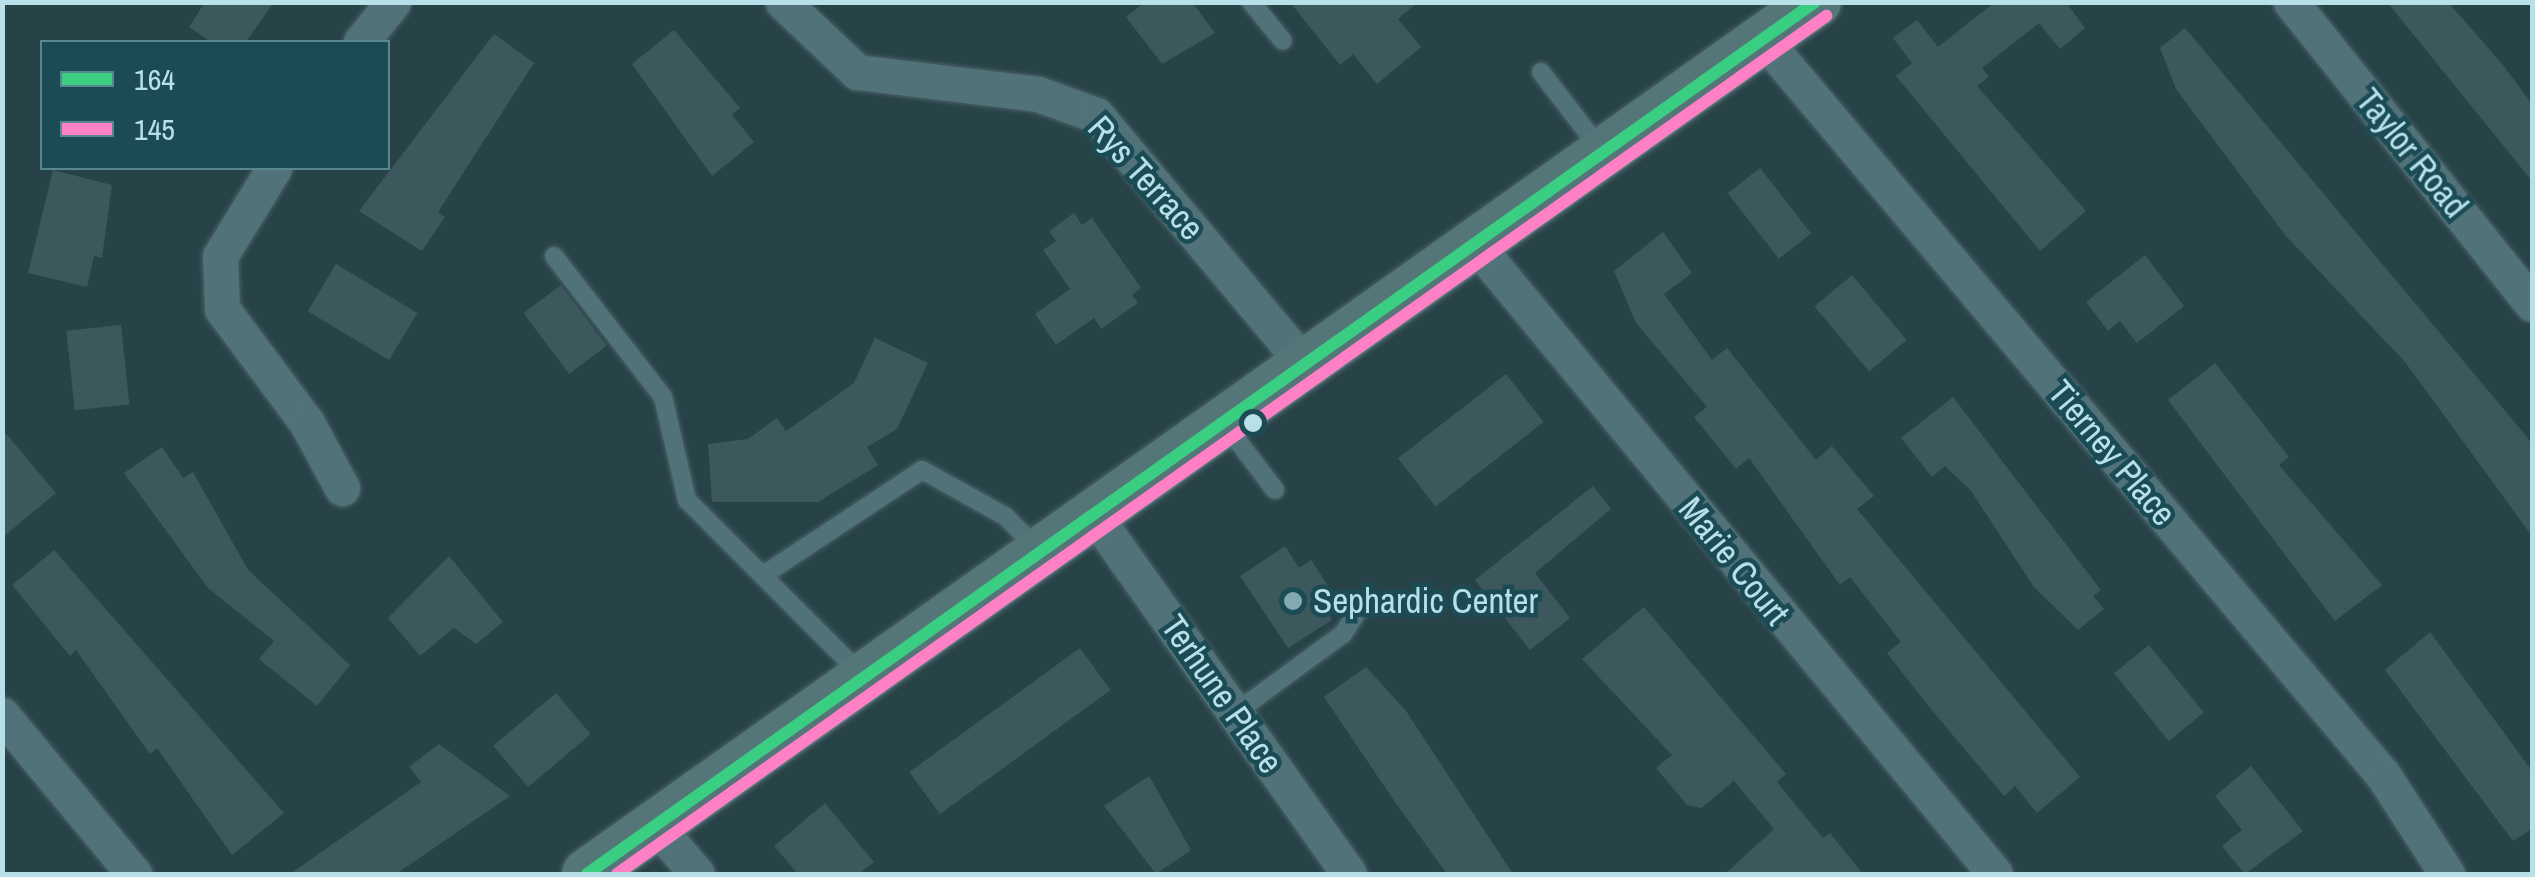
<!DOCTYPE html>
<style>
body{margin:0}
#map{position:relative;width:2535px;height:877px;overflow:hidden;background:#284348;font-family:"Archivo Narrow",sans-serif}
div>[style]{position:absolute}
.building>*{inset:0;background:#3d585d;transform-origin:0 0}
.roads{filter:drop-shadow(0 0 2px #496166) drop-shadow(0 0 2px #496166)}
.service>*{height:18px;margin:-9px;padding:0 9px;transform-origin:9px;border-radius:9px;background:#517278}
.minor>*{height:35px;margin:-17.5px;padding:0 17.5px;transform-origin:17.5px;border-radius:17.5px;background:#517278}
.secondary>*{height:50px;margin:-25px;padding:0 25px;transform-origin:25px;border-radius:25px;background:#547679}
.bus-1>*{height:12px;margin:-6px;padding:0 6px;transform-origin:6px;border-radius:6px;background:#3ace82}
.bus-2>*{height:12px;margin:-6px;padding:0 6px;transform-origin:6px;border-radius:6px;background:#ff80c5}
.dots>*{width:28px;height:28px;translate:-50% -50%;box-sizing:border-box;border:5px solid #1b4b55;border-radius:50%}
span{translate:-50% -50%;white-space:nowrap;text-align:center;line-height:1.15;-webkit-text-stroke:9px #1b4b55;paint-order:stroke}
.street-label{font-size:35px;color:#b7e0e9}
.poi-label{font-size:35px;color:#b7e0e9}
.left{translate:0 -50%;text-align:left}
.frame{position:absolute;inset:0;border:5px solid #b7e0e9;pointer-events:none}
.legend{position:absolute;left:40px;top:40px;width:350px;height:130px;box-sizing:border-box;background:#1b4b55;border:2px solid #598790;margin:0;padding:12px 18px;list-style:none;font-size:30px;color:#b7e0e9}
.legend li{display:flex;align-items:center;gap:20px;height:50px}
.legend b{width:50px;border:2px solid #598790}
</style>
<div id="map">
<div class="building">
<i style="clip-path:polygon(205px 2px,274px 2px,246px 42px,211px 42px,189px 27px)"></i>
<i style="clip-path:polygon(1145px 2px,1192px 2px,1215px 33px,1162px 64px,1126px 17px)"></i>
<i style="clip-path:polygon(1290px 2px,1418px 2px,1398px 19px,1421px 47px,1377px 84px,1353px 54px,1340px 65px)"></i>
<i style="clip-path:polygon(1995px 2px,2066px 2px,2085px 28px,2060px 49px,2039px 23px,1982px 68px,1989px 77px,1977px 86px,2086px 211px,2040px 251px,1896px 76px,1912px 63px,1893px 38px,1917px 20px,1938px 47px)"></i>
<i style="clip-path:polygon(2387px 2px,2448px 2px,2503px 65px,2532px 104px,2532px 181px)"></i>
<i style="clip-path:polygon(2185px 28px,2532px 443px,2532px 536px,2405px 362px,2285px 235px,2176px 89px,2160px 48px)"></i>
<i style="clip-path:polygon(674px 30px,740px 108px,732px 115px,754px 142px,712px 176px,632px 64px)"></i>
<i style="clip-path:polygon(494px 34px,534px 63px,438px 212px,445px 217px,422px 251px,359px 211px)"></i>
<i style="left:1760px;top:168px;width:83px;height:41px;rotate:52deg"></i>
<i style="clip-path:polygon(53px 170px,112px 185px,102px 258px,94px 256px,87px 287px,28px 273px)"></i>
<i style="clip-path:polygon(1074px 213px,1082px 225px,1092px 218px,1141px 288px,1132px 295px,1138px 303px,1101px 329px,1094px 318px,1056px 345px,1035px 314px,1070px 289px,1043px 250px,1056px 241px,1049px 231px)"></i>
<i style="clip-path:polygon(1663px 232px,1692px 273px,1664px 294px,1712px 360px,1727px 348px,1816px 460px,1832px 446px,1874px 496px,1857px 509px,2080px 777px,2037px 813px,2015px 786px,2004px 796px,1930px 708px,1887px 653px,1901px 642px,1850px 577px,1840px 585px,1749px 458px,1736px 469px,1694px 417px,1707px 407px,1636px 323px,1614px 271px)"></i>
<i style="clip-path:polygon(2145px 255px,2184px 306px,2137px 343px,2120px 321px,2108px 331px,2086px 302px)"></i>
<i style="left:336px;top:264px;width:95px;height:55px;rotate:31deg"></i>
<i style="left:1852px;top:275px;width:85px;height:49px;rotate:50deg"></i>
<i style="left:561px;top:285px;width:76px;height:47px;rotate:53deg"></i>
<i style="left:121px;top:325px;width:80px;height:55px;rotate:84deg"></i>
<i style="clip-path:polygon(875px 338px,928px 363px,897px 429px,867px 447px,878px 465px,818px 502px,712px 502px,708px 444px,748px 439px,777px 418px,786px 431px,854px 383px)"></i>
<i style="clip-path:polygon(2215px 363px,2289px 457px,2279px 465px,2382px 585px,2335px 621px,2168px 400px)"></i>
<i style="left:1506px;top:374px;width:61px;height:137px;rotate:52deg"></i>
<i style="clip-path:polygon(1953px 397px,2101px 590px,2093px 596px,2104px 609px,2078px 630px,2034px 587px,1971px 491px,1945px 466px,1932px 477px,1901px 438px)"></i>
<i style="clip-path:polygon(2px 429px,56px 493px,2px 538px)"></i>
<i style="clip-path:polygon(162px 447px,183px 478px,193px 472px,248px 570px,350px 665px,317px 706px,259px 659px,274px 641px,208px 588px,124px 473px)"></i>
<i style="clip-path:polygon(1593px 486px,1611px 509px,1535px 573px,1570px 618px,1530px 650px,1475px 580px)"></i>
<i style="clip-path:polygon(1285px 546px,1299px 568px,1311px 560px,1335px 596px,1322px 605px,1332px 620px,1288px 648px,1240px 576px)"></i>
<i style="clip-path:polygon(54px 550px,284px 813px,232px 855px,157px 748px,150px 754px,76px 650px,70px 656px,12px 585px)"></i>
<i style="clip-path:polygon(449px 556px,503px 622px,476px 644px,454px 628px,420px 656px,388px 618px)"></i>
<i style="clip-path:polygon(1644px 607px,1786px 774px,1777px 782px,1823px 838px,1830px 833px,1863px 874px,1725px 874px,1774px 829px,1734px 781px,1701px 808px,1687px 805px,1656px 768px,1672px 755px,1582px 659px)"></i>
<i style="clip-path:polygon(2430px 632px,2532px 771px,2532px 829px,2513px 841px,2385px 670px)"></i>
<i style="left:2149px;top:645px;width:87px;height:45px;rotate:51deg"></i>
<i style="left:1080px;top:648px;width:52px;height:211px;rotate:54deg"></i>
<i style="clip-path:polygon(1366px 667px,1406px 711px,1513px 874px,1447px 874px,1395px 802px,1324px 697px)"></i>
<i style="left:556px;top:693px;width:54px;height:82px;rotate:50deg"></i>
<i style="clip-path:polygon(439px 744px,510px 796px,396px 874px,290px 874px,421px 782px,409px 767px)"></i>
<i style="clip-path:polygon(2251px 766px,2303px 831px,2245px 874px,2222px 846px,2242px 830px,2215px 796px)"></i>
<i style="clip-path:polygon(1149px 776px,1191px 850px,1156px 874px,1104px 806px)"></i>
<i style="clip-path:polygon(825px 803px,874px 862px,859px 874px,798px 874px,774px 846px)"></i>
</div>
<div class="roads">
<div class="service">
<i style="left:1251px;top:2px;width:50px;rotate:50.6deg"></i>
<i style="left:1541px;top:72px;width:97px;rotate:52.5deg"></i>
<i style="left:554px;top:256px;width:178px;rotate:52.3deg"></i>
<i style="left:663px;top:397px;width:106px;rotate:76.9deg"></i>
<i style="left:687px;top:500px;width:246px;rotate:45deg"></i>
<i style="left:1224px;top:423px;width:84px;rotate:52.7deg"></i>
<i style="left:765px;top:574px;width:188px;rotate:-33.5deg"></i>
<i style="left:922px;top:470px;width:95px;rotate:29deg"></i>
<i style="left:1005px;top:516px;width:45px;rotate:45deg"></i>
<i style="left:1235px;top:713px;width:134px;rotate:-36.2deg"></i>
<i style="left:1343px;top:634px;width:35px;rotate:-57deg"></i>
</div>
<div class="minor">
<i style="left:783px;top:2px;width:102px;rotate:43.4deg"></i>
<i style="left:857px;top:72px;width:182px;rotate:6.9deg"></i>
<i style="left:1038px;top:94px;width:62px;rotate:19.9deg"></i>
<i style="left:1096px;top:115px;width:326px;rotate:50.1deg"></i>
<i style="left:2291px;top:2px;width:386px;rotate:51.4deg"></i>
<i style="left:1764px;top:40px;width:961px;rotate:49.9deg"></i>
<i style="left:2383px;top:775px;width:118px;rotate:57.1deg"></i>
<i style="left:361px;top:42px;width:51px;rotate:-51.3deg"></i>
<i style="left:274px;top:168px;width:103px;rotate:121.5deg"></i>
<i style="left:220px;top:256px;width:53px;rotate:87.8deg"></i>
<i style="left:222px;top:309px;width:142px;rotate:53.3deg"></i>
<i style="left:307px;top:423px;width:74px;rotate:61.7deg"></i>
<i style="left:1476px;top:245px;width:815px;rotate:50.47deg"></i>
<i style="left:1094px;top:515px;width:440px;rotate:54.6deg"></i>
<i style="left:2px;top:715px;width:207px;rotate:50.3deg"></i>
<i style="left:656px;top:826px;width:63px;rotate:49.5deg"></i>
</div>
<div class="secondary">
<i style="left:587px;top:874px;width:1507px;rotate:-35.36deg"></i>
</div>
</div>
<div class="bus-1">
<i style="left:587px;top:874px;width:1506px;rotate:-35.38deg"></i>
</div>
<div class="bus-2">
<i style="left:617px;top:874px;width:1483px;rotate:-35.36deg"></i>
</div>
<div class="dots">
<i style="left:1253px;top:423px;background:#b7e0e9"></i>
<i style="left:1293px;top:601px;background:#85a9b1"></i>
</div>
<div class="street-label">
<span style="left:2412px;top:153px;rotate:51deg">Taylor Road</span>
<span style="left:1146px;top:178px;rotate:48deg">Rys Terrace</span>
<span style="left:2112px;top:453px;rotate:50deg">Tierney Place</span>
<span style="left:1734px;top:561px;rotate:51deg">Marie Court</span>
<span style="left:1222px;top:694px;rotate:55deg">Terhune Place</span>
</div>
<div class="poi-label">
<span class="left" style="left:1313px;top:601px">Sephardic Center</span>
</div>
<div class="frame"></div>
<ul class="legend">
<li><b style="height:12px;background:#3ace82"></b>164</li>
<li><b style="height:12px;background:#ff80c5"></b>145</li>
</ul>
</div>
